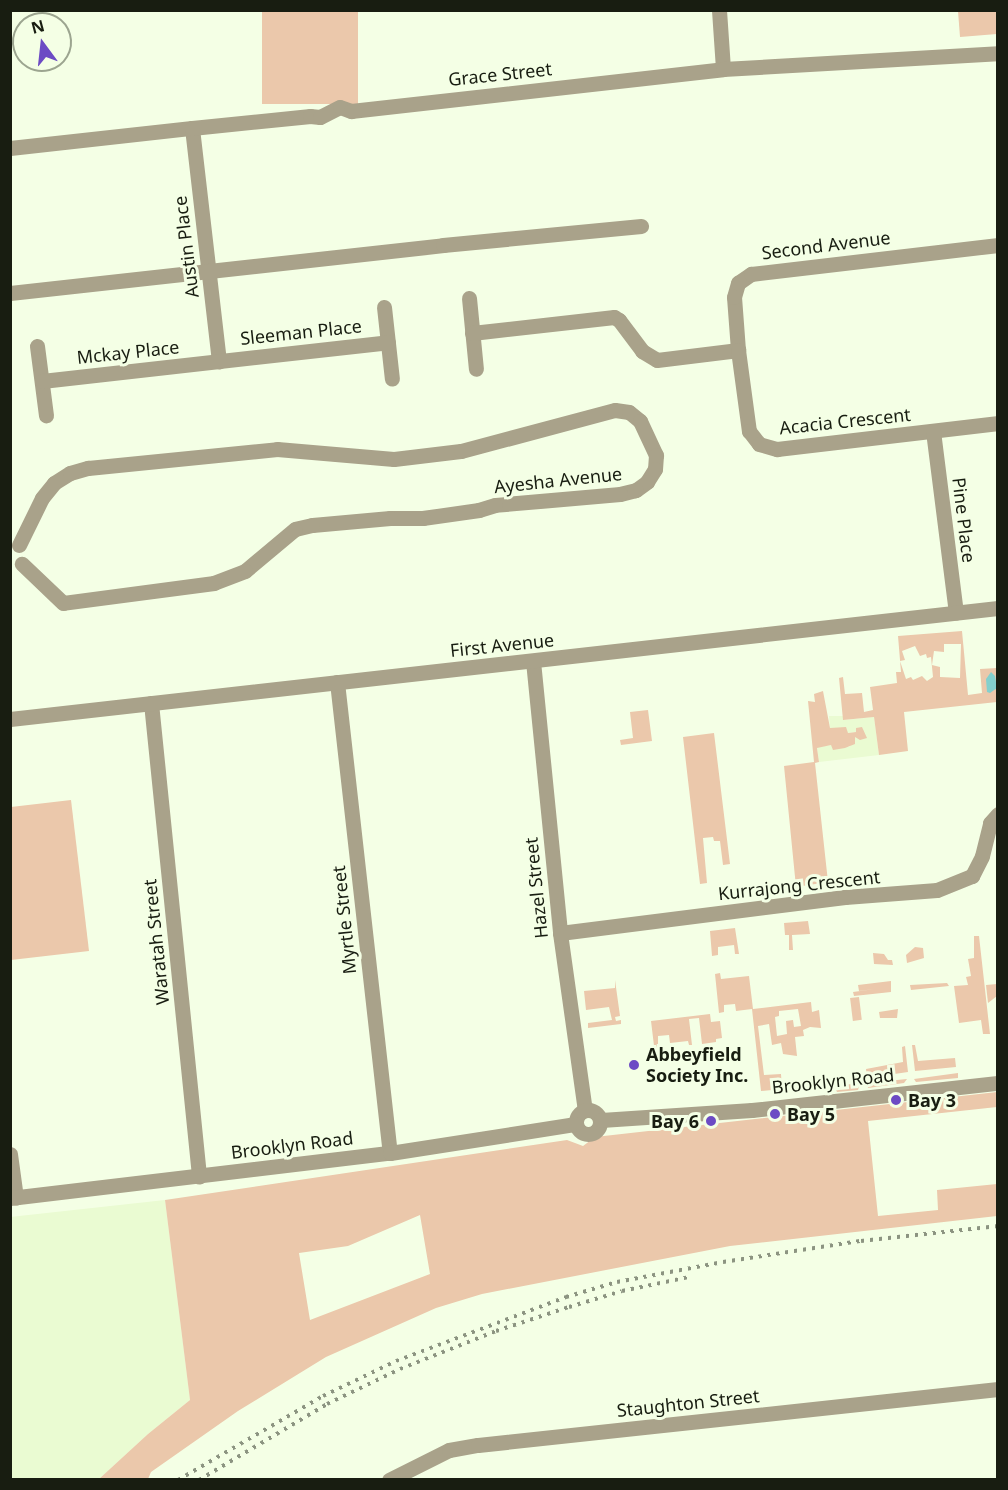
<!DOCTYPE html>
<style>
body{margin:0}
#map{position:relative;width:1008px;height:1490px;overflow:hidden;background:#f4ffe5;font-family:"Noto Sans",sans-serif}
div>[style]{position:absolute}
.built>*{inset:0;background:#eafbd2}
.green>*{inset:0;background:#ebc8ab;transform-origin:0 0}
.water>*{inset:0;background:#83d0cd}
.minor>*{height:15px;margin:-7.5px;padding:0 7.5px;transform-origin:7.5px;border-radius:7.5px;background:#a9a28a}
.minor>.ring{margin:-7.5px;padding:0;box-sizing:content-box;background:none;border:15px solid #a9a28a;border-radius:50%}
.rail>*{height:4px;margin-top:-2px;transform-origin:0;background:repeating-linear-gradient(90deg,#8c9481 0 3px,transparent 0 9px)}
.dots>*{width:16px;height:16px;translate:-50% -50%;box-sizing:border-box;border:3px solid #f4ffe5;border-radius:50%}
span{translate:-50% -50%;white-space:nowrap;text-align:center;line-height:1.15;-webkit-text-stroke:6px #f4ffe5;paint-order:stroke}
.street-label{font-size:18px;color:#181d11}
.poi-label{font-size:18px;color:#181d11;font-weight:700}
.left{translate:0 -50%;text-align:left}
.right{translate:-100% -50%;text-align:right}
.frame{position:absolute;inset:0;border:12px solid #181d11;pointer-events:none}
.north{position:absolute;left:12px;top:12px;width:60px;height:60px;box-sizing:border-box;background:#f4ffe5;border:2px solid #9ca590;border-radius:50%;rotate:345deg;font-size:16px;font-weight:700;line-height:24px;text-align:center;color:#181d11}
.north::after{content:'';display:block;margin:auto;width:21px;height:27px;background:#6c4bc4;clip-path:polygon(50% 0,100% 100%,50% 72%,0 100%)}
</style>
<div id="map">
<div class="built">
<i style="clip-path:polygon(829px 716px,843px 716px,844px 720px,874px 717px,879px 755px,819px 762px,817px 747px,831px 745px,837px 748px,849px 747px,854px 743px,855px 737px,862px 738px,864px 735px,862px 727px,856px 732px,847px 733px,830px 728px)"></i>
<i style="clip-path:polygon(165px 1200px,190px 1400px,148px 1434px,99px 1479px,11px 1479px,10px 1217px)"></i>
</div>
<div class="green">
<i style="left:262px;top:11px;width:96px;height:93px"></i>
<i style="clip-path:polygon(958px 11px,997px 11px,997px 34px,960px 37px)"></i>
<i style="clip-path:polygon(evenodd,962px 631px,968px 695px,982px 693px,980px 669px,997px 668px,997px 702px,904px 712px,908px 751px,879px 755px,874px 717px,843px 720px,839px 678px,843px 677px,845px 694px,862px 693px,864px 712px,873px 710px,870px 687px,897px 683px,896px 672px,901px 672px,898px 636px,962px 631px,944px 644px,961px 644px,960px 678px,940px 677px,940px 667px,932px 665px,934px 651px,944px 652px,944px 644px,962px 631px,915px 646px,920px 656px,926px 654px,927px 658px,931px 657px,933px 677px,927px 681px,922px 676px,913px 680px,911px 677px,906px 679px,900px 661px,905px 660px,902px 651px,915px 646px)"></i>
<i style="clip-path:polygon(823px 691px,830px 728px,846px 727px,848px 733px,856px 732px,856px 728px,862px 727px,867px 738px,860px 740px,855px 737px,855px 744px,845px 748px,833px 750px,831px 745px,817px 748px,819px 762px,815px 763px,828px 882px,796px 887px,784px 766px,814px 762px,808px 701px,815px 702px,814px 694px)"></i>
<i style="clip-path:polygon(648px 710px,652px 741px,621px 745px,620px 740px,633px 738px,630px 712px)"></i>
<i style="clip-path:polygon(714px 733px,730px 864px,723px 865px,720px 841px,714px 841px,713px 837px,703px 838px,707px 883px,700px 884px,683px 737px)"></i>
<i style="clip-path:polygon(71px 800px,89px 951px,11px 960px,11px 807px)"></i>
<i style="clip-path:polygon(808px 921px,810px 934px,792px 935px,793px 950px,789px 950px,789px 935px,785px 935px,784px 923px)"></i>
<i style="clip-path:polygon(735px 928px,739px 954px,735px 954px,734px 945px,718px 947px,718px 955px,712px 956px,710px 931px)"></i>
<i style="clip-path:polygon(974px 936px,979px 936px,990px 1034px,983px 1034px,981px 1020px,959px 1023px,954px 986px,968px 985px,966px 977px,971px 976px,968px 959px,974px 958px)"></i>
<i style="clip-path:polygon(915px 947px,923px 948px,924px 958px,907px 963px,906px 955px)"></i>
<i style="clip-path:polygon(873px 953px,884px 954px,888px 960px,892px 960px,893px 965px,874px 964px)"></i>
<i style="clip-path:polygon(evenodd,720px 973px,721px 979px,749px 976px,753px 1009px,811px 1002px,812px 1012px,819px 1010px,821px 1028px,810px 1027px,803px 1030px,804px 1036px,795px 1037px,797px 1056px,783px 1054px,781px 1043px,772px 1045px,769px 1024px,758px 1026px,764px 1075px,781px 1074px,782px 1089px,761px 1091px,752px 1009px,736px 1011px,735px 1004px,724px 1005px,724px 1012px,719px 1013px,715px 974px,720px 973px,798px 1009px,801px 1026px,794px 1027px,793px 1020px,786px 1021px,787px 1034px,777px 1036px,775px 1017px,779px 1016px,779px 1011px,798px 1009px)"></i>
<i style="clip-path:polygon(615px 980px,620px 1016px,615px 1017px,616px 1021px,621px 1020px,621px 1024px,588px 1028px,588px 1023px,612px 1020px,609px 1007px,586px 1010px,584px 991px,615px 988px)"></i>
<i style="clip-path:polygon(891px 981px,891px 992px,854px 996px,853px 992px,875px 989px,859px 991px,858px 985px)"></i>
<i style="clip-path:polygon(947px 983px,949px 986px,911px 990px,910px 985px)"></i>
<i style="clip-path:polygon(997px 984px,997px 996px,988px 1003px,986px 985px)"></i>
<i style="left:859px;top:997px;width:23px;height:9px;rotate:83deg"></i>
<i style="clip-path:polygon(898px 1009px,897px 1018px,880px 1018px,879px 1012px)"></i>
<i style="clip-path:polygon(710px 1014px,711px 1022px,720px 1021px,722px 1038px,716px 1039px,716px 1042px,702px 1044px,699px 1018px,689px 1019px,692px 1045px,689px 1045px,688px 1041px,670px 1043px,669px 1035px,658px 1036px,658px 1054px,655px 1054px,651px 1021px)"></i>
<i style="clip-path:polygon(912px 1045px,915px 1045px,918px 1061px,955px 1058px,956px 1067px,915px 1071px)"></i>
<i style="clip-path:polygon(905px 1046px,908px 1072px,867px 1078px,866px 1069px,903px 1062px,902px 1047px)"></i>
<i style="clip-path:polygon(958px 1073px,958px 1078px,916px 1082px,914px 1079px)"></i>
<i style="clip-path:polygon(907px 1079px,904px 1083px,868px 1088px,867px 1083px)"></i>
<i style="clip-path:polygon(860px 1083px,858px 1090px,837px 1092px,836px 1090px,835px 1086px)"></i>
<i style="clip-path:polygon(evenodd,997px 1092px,997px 1107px,868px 1121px,878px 1216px,938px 1210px,937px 1190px,997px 1184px,997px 1216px,730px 1246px,482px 1294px,436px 1308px,326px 1357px,238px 1411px,151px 1472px,148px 1479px,99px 1479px,148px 1434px,190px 1400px,165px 1200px,567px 1140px,583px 1146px,595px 1137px,997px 1092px,420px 1215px,430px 1274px,310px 1320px,299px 1253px,348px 1246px,420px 1215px)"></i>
</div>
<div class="water">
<i style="clip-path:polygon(991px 672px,995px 676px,997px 688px,990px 693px,987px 692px,986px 679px)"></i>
</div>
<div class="minor">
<i style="left:719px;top:10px;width:59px;rotate:86.1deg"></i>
<i style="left:192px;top:128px;width:235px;rotate:83.4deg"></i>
<i style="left:10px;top:148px;width:183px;rotate:-6.3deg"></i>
<i style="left:192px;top:128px;width:119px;rotate:-5.8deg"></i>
<i style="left:310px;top:116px;width:10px;rotate:6deg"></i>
<i style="left:320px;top:117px;width:22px;rotate:-27deg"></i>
<i style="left:340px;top:107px;width:12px;rotate:20deg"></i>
<i style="left:351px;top:111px;width:374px;rotate:-6.4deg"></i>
<i style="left:723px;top:69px;width:275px;rotate:-3.3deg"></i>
<i style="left:10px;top:293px;width:436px;rotate:-6.3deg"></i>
<i style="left:443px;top:245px;width:199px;rotate:-5.5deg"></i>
<i style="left:469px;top:298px;width:71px;rotate:84.4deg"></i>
<i style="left:384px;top:307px;width:72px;rotate:83.7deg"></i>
<i style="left:472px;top:333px;width:143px;rotate:-6.4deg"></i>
<i style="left:614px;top:317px;width:6px;rotate:31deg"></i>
<i style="left:619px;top:320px;width:39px;rotate:53deg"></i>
<i style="left:642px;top:351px;width:17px;rotate:31deg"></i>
<i style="left:657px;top:360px;width:82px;rotate:-7deg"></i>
<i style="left:738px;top:350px;width:53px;rotate:-94.3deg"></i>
<i style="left:734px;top:297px;width:15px;rotate:-74deg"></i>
<i style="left:738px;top:283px;width:16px;rotate:-35deg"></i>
<i style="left:751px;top:274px;width:249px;rotate:-6.7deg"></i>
<i style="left:37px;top:346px;width:70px;rotate:82.6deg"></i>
<i style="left:738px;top:350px;width:82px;rotate:82.3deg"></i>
<i style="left:749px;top:431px;width:16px;rotate:52deg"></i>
<i style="left:759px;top:444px;width:19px;rotate:16deg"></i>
<i style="left:777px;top:449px;width:223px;rotate:-6.7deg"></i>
<i style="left:42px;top:381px;width:348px;rotate:-6.4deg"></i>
<i style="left:933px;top:431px;width:183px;rotate:82.8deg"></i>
<i style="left:19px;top:545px;width:52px;rotate:-63.9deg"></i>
<i style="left:42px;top:498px;width:19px;rotate:-51deg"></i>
<i style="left:54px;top:483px;width:19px;rotate:-32deg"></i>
<i style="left:70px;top:473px;width:19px;rotate:-16deg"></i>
<i style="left:88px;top:468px;width:190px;rotate:-5.7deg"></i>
<i style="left:277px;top:449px;width:117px;rotate:4.9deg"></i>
<i style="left:394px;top:459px;width:67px;rotate:-6.8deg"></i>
<i style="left:461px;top:451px;width:159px;rotate:-14.9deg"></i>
<i style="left:615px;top:410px;width:14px;rotate:8deg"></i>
<i style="left:629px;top:412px;width:14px;rotate:39deg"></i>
<i style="left:640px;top:421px;width:38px;rotate:65deg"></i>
<i style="left:656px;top:455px;width:14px;rotate:94deg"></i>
<i style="left:655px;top:469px;width:15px;rotate:122deg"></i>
<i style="left:647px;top:482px;width:14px;rotate:144deg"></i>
<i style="left:636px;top:490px;width:16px;rotate:166deg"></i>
<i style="left:620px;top:494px;width:125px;rotate:175deg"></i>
<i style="left:495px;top:505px;width:17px;rotate:163deg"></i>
<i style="left:479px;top:510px;width:57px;rotate:171.9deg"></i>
<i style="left:423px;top:518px;width:33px;rotate:180deg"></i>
<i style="left:390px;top:518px;width:78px;rotate:174.9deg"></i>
<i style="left:312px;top:525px;width:17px;rotate:167deg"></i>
<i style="left:295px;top:529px;width:65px;rotate:140deg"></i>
<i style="left:245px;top:571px;width:33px;rotate:159deg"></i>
<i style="left:214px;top:583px;width:152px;rotate:172.5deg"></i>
<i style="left:63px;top:603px;width:57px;rotate:-136.4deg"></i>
<i style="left:533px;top:661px;width:273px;rotate:84.3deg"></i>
<i style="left:560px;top:933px;width:179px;rotate:82deg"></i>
<i style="left:337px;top:682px;width:474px;rotate:83.6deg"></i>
<i style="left:151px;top:703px;width:476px;rotate:84.2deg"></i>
<i style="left:10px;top:719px;width:994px;rotate:-6.41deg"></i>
<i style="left:560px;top:933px;width:287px;rotate:-7.2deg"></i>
<i style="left:845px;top:897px;width:92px;rotate:-4.4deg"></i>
<i style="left:937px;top:890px;width:38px;rotate:-22deg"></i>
<i style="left:972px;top:876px;width:22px;rotate:-63deg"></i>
<i style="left:982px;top:856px;width:34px;rotate:-76deg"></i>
<i style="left:990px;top:823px;width:12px;rotate:-48deg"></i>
<i class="ring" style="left:576px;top:1110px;width:9px;height:9px"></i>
<i style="left:601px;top:1120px;width:151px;rotate:-3.8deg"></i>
<i style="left:752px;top:1110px;width:247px;rotate:-6.3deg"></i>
<i style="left:10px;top:1154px;width:44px;rotate:82.2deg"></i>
<i style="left:10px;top:1198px;width:383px;rotate:-6.8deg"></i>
<i style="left:390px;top:1153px;width:188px;rotate:-8.9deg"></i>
<i style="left:389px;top:1480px;width:67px;rotate:-26.6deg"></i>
<i style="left:449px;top:1450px;width:29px;rotate:-10deg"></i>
<i style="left:478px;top:1445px;width:523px;rotate:-6.15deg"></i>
</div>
<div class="rail">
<i style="left:178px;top:1480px;width:168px;rotate:-30.1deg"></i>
<i style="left:323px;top:1396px;width:81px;rotate:-25.6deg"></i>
<i style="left:396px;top:1361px;width:182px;rotate:-20.6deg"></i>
<i style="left:566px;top:1297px;width:53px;rotate:-16.4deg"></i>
<i style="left:617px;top:1282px;width:108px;rotate:-10.7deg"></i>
<i style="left:723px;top:1262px;width:140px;rotate:-8.7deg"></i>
<i style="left:861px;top:1241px;width:138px;rotate:-6.2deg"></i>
<i style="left:199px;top:1480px;width:149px;rotate:-30.7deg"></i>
<i style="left:327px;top:1404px;width:81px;rotate:-25.6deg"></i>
<i style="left:400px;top:1369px;width:103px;rotate:-21.6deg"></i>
<i style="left:496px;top:1331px;width:77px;rotate:-18.2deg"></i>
<i style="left:569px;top:1307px;width:55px;rotate:-16.8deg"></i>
<i style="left:622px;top:1291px;width:68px;rotate:-11.8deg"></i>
</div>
<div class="dots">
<i style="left:634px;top:1065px;background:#6c4bc4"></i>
<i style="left:896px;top:1100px;background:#6c4bc4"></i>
<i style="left:775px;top:1114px;background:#6c4bc4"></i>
<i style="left:711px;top:1121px;background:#6c4bc4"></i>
</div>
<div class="street-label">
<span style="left:500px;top:74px;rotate:-6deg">Grace Street</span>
<span style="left:826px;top:245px;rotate:-7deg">Second Avenue</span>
<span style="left:186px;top:247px;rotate:-97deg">Austin Place</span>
<span style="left:301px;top:332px;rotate:-6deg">Sleeman Place</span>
<span style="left:128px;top:352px;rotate:-6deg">Mckay Place</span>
<span style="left:845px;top:421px;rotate:-6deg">Acacia Crescent</span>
<span style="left:558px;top:480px;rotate:-6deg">Ayesha Avenue</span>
<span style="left:964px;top:520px;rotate:83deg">Pine Place</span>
<span style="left:502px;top:645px;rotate:-6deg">First Avenue</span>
<span style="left:799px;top:885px;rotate:-6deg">Kurrajong Crescent</span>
<span style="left:536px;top:888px;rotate:-96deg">Hazel Street</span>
<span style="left:344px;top:920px;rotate:-96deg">Myrtle Street</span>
<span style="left:156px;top:942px;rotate:-96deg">Waratah Street</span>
<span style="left:833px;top:1081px;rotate:-6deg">Brooklyn Road</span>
<span style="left:292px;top:1145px;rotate:-7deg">Brooklyn Road</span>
<span style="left:688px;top:1403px;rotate:-6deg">Staughton Street</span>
</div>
<div class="poi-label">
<span class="left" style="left:646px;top:1065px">Abbeyfield<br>Society Inc.</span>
<span class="left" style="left:908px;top:1100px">Bay 3</span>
<span class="left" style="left:787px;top:1114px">Bay 5</span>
<span class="right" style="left:699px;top:1121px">Bay 6</span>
</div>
<div class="frame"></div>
<div class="north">N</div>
</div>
